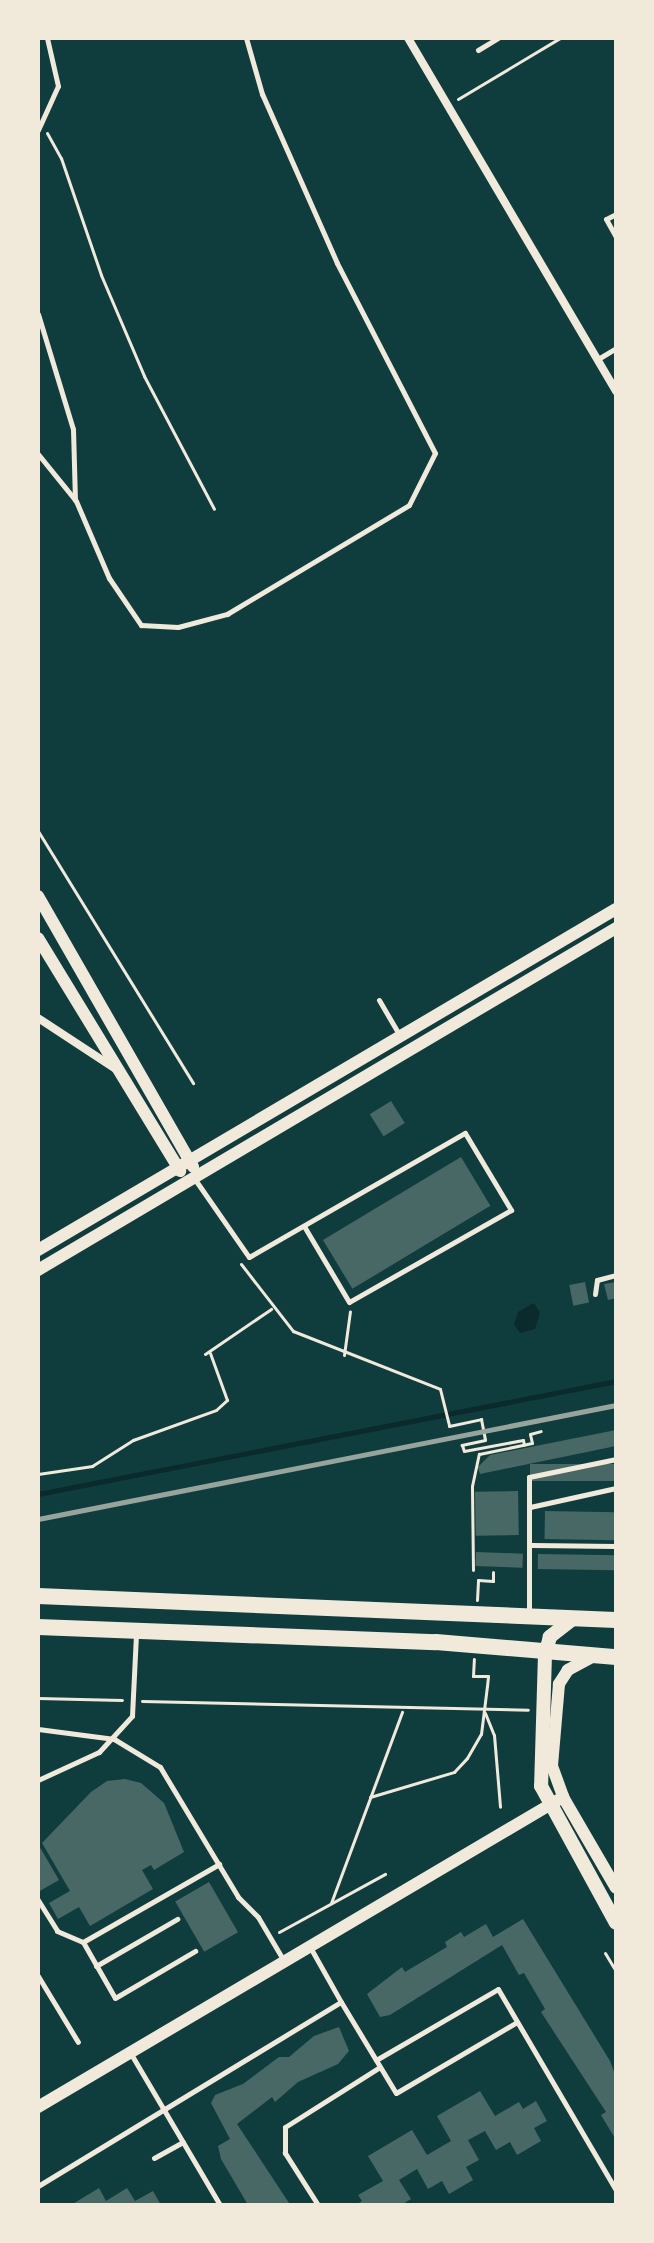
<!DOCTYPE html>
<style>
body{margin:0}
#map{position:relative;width:654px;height:2243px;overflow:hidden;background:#0f3d3e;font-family:"Fira Sans",sans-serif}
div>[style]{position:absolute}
.water>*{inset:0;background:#0a2a2b}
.stream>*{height:5px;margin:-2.5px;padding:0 2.5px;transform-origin:2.5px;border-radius:2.5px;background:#0a2a2b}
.building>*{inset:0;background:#486865;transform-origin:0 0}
.path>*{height:3px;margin:-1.5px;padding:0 1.5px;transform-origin:1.5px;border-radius:1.5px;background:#f1e9da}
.service>*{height:5px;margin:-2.5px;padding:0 2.5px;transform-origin:2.5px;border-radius:2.5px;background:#f1e9da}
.minor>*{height:8px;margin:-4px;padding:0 4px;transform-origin:4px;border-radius:4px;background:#f1e9da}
.tertiary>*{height:12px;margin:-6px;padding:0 6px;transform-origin:6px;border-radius:6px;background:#f1e9da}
.secondary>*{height:14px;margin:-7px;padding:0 7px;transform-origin:7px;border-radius:7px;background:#f1e9da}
.primary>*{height:16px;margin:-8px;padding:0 8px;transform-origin:8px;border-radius:8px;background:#f1e9da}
.rail>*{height:5px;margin:-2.5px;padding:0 2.5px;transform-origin:2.5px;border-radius:2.5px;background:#97a49c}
span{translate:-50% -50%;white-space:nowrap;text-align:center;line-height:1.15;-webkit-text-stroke:6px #f1e9da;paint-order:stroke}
.frame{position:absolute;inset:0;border:40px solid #f1e9da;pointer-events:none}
</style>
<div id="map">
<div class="water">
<i style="clip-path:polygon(534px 1303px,540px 1313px,535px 1329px,520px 1333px,514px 1324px,518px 1312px)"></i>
</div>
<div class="stream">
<i style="left:38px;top:1494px;width:589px;rotate:-11.06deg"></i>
</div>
<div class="building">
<i style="left:391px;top:1101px;width:26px;height:25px;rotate:58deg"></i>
<i style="left:461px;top:1157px;width:57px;height:161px;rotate:59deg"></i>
<i style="left:585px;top:1282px;width:21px;height:16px;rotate:79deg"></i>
<i style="clip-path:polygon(616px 1282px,616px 1298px,608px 1300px,604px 1284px)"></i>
<i style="clip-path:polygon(616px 1430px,616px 1446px,480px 1474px,478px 1467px,490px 1455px)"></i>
<i style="left:616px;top:1464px;width:17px;height:86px;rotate:90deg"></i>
<i style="left:518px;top:1491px;width:44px;height:43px;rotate:89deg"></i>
<i style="left:545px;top:1511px;width:71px;height:28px;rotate:1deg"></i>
<i style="left:476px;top:1552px;width:47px;height:14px;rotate:2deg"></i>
<i style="left:538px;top:1554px;width:78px;height:15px;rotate:1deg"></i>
<i style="clip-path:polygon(125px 1779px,141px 1783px,164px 1803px,184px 1852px,154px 1870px,151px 1865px,142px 1870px,153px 1889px,90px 1926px,79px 1907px,58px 1919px,49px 1903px,70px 1891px,42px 1843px,91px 1792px,107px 1781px)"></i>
<i style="clip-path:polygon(38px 1844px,59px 1880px,38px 1892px)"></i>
<i style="left:209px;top:1882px;width:58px;height:39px;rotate:60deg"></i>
<i style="clip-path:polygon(523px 1919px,610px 2061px,616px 2077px,616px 2140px,601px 2115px,606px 2112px,541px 2012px,545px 2009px,524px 1973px,519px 1975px,502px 1945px,390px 2015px,380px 2017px,367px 1994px,402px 1967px,405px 1972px,447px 1947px,445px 1942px,461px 1932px,464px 1937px,486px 1924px,493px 1937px)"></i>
<i style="clip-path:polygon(339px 2027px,349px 2051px,338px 2064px,298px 2082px,275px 2102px,272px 2097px,237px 2124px,289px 2203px,248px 2205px,221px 2159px,218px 2146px,230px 2139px,211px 2103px,215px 2095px,243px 2084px,279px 2057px,289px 2057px,314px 2036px)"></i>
<i style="clip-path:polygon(480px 2091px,495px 2116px,519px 2102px,523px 2109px,536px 2101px,547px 2121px,534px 2128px,541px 2141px,517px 2155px,510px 2142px,496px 2150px,485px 2131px,468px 2140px,479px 2160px,466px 2167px,473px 2180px,449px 2194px,442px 2181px,428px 2189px,417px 2169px,399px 2180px,411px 2199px,401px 2205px,356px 2205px,362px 2201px,358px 2195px,383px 2181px,368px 2156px,412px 2130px,427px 2155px,451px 2141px,437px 2116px)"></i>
<i style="clip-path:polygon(99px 2188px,106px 2201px,127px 2188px,135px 2201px,153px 2191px,161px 2205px,71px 2205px)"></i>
</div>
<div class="path">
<i style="left:458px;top:99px;width:119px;rotate:-30.9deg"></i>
<i style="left:47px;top:133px;width:29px;rotate:61deg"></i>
<i style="left:61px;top:158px;width:124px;rotate:71.1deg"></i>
<i style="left:101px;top:275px;width:110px;rotate:66.9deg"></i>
<i style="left:144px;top:376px;width:150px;rotate:62.2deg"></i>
<i style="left:38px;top:831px;width:296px;rotate:58.4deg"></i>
<i style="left:241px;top:1264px;width:85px;rotate:52.2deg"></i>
<i style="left:293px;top:1331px;width:158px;rotate:21.5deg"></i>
<i style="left:440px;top:1389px;width:38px;rotate:76deg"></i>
<i style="left:449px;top:1426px;width:33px;rotate:-12deg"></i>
<i style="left:481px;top:1419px;width:21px;rotate:79deg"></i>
<i style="left:485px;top:1440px;width:24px;rotate:168deg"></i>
<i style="left:462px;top:1445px;width:6px;rotate:72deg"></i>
<i style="left:464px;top:1451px;width:60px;rotate:-10.6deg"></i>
<i style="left:523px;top:1440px;width:5px;rotate:79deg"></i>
<i style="left:205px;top:1354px;width:80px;rotate:-34.3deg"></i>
<i style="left:344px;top:1355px;width:44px;rotate:-82.2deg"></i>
<i style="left:38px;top:1474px;width:55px;rotate:-8.4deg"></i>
<i style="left:92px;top:1466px;width:49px;rotate:-32.4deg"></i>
<i style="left:133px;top:1440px;width:88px;rotate:-19.9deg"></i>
<i style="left:216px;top:1410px;width:15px;rotate:-42deg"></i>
<i style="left:227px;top:1400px;width:50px;rotate:-109.9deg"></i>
<i style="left:473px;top:1570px;width:84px;rotate:-90.7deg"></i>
<i style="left:472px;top:1486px;width:33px;rotate:-78deg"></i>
<i style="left:479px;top:1454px;width:54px;rotate:-11.7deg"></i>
<i style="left:532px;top:1443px;width:9px;rotate:-103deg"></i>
<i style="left:530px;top:1434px;width:11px;rotate:-15deg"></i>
<i style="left:477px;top:1600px;width:20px;rotate:-87deg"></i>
<i style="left:478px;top:1580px;width:15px;rotate:4deg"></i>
<i style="left:493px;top:1581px;width:9px;rotate:-90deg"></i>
<i style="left:38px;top:1698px;width:84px;rotate:1.4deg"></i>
<i style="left:142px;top:1701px;width:386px;rotate:1.3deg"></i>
<i style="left:485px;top:1713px;width:24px;rotate:68deg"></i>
<i style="left:494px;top:1735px;width:72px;rotate:85.2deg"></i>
<i style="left:370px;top:1797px;width:88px;rotate:-16.6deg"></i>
<i style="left:454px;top:1772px;width:19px;rotate:-47deg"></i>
<i style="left:467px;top:1758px;width:28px;rotate:-60deg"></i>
<i style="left:481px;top:1734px;width:48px;rotate:-82.9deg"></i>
<i style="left:487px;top:1686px;width:10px;rotate:-84deg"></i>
<i style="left:488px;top:1676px;width:15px;rotate:180deg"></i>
<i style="left:473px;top:1676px;width:17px;rotate:-87deg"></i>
<i style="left:331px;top:1903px;width:204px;rotate:-69.6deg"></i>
<i style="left:279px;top:1932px;width:121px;rotate:-28.7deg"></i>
<i style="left:605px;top:1953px;width:21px;rotate:59deg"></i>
</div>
<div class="service">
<i style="left:478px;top:50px;width:23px;rotate:-31deg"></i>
<i style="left:38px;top:130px;width:48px;rotate:-65.6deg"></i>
<i style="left:58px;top:86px;width:49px;rotate:-102.9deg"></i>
<i style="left:616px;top:214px;width:11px;rotate:153deg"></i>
<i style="left:606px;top:219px;width:21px;rotate:61deg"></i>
<i style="left:38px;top:314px;width:120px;rotate:73.1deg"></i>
<i style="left:73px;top:429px;width:71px;rotate:88.4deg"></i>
<i style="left:598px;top:359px;width:21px;rotate:-31deg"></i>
<i style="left:38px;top:454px;width:60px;rotate:51deg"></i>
<i style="left:76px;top:501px;width:84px;rotate:66.8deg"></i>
<i style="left:109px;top:578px;width:57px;rotate:55.8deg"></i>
<i style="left:141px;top:625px;width:37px;rotate:3deg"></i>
<i style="left:178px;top:627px;width:51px;rotate:-14.9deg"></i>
<i style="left:227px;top:614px;width:212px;rotate:-30.9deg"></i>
<i style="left:409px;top:505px;width:58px;rotate:-63.4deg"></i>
<i style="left:435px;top:453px;width:214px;rotate:-117.3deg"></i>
<i style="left:337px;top:263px;width:185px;rotate:-113.9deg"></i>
<i style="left:262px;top:94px;width:58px;rotate:-105.9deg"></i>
<i style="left:379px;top:1000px;width:42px;rotate:59.7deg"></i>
<i style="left:194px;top:1178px;width:96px;rotate:55.2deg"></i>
<i style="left:249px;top:1257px;width:249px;rotate:-29.9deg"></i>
<i style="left:465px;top:1133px;width:90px;rotate:59.1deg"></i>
<i style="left:511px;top:1210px;width:186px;rotate:150.4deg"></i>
<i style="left:349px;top:1302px;width:86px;rotate:-120.7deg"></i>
<i style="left:595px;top:1294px;width:14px;rotate:-82deg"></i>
<i style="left:597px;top:1280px;width:20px;rotate:-15deg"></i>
<i style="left:530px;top:1507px;width:88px;rotate:-12.5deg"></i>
<i style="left:532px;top:1545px;width:84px;rotate:0.7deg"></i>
<i style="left:529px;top:1612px;width:135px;rotate:-90deg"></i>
<i style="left:529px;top:1477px;width:89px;rotate:-11.7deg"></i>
<i style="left:38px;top:1729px;width:77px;rotate:7.5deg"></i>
<i style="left:114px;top:1739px;width:54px;rotate:31.3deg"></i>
<i style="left:160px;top:1767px;width:152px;rotate:59deg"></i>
<i style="left:238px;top:1897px;width:28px;rotate:45deg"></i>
<i style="left:258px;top:1917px;width:51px;rotate:59.4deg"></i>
<i style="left:38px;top:1780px;width:67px;rotate:-24.7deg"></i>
<i style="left:99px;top:1752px;width:49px;rotate:-47.5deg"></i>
<i style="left:132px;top:1716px;width:82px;rotate:-87.2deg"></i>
<i style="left:38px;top:1900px;width:36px;rotate:58deg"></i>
<i style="left:57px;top:1931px;width:28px;rotate:23deg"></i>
<i style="left:83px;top:1942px;width:64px;rotate:60.3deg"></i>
<i style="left:115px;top:1998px;width:93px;rotate:-30.4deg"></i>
<i style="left:83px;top:1942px;width:157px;rotate:-29.8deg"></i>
<i style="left:310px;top:1947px;width:63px;rotate:60.6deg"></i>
<i style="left:96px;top:1966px;width:94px;rotate:-30.1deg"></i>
<i style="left:38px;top:1976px;width:77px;rotate:58.8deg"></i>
<i style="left:131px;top:2054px;width:175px;rotate:59.5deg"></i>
<i style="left:376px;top:2060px;width:141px;rotate:-30.2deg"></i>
<i style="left:498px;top:1989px;width:233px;rotate:59.6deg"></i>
<i style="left:154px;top:2158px;width:33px;rotate:-29deg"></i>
<i style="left:38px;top:2186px;width:354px;rotate:-31.3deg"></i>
<i style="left:341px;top:2002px;width:106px;rotate:58.9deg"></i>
<i style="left:396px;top:2093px;width:140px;rotate:-30.4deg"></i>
<i style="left:318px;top:2205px;width:62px;rotate:-122.4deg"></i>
<i style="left:285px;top:2153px;width:26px;rotate:-90deg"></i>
<i style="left:285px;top:2127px;width:112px;rotate:-32.3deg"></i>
</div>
<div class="minor">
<i style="left:408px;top:38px;width:410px;rotate:59.5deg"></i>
<i style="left:38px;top:1018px;width:91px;rotate:33.3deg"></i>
</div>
<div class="tertiary">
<i style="left:38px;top:896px;width:312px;rotate:60.2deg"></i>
<i style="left:38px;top:938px;width:273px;rotate:58.6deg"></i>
<i style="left:38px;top:1250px;width:671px;rotate:-30.54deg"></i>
<i style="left:38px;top:1270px;width:672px;rotate:-30.61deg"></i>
<i style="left:594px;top:1656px;width:30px;rotate:152deg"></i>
<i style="left:568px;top:1670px;width:17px;rotate:123deg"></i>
<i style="left:559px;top:1684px;width:82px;rotate:94.9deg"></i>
<i style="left:552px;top:1766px;width:33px;rotate:70deg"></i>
<i style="left:563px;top:1797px;width:105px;rotate:59.8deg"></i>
<i style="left:38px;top:2107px;width:610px;rotate:-30.56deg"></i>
</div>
<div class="secondary">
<i style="left:574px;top:1618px;width:31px;rotate:142deg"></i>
<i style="left:550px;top:1637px;width:18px;rotate:106deg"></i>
<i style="left:545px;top:1654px;width:132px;rotate:91.7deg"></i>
<i style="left:541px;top:1786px;width:156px;rotate:61.3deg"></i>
</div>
<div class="primary">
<i style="left:38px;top:1596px;width:578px;rotate:2.38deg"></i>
<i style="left:38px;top:1627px;width:398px;rotate:2.2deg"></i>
<i style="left:436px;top:1642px;width:181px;rotate:4.8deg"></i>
</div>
<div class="rail">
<i style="left:38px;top:1519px;width:589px;rotate:-11.16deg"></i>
</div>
<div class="frame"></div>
</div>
